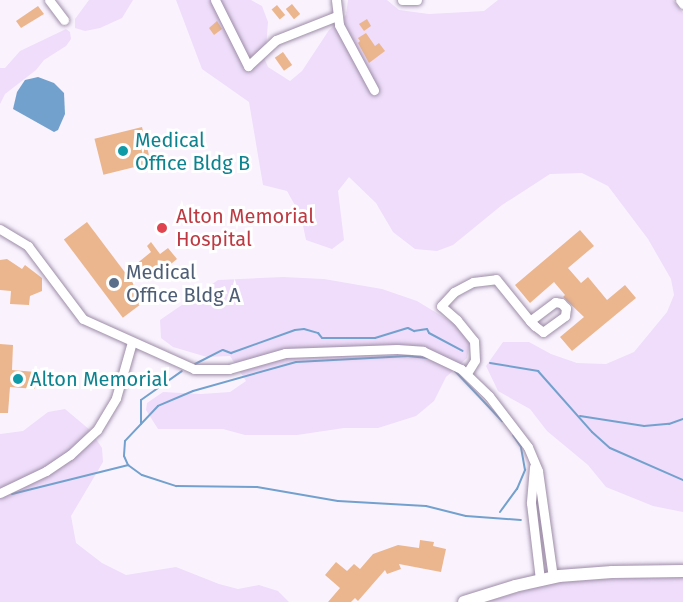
<!DOCTYPE html>
<style>
body{margin:0}
#map{position:relative;width:683px;height:602px;overflow:hidden;background:#faf3fe;font-family:"Fira Sans",sans-serif}
div>[style]{position:absolute}
.green>*{inset:0;background:#efddfb}
.water>*{inset:0;background:#73a1cd}
.stream>*{height:2px;margin:-1px;padding:0 1px;transform-origin:1px;border-radius:1px;background:#73a1cd}
.building>*{inset:0;background:#ebb68d;transform-origin:0 0}
.roads{filter:drop-shadow(0 0 2px #9c8ca7) drop-shadow(0 0 2px #9c8ca7)}
.minor>*{height:9px;margin:-4.5px;padding:0 4.5px;transform-origin:4.5px;border-radius:4.5px;background:#fff}
.secondary>*{height:12px;margin:-6px;padding:0 6px;transform-origin:6px;border-radius:6px;background:#fff}
.dots>*{width:16px;height:16px;translate:-50% -50%;box-sizing:border-box;border:3px solid #fff;border-radius:50%}
span{translate:-50% -50%;white-space:nowrap;text-align:center;line-height:1.15;-webkit-text-stroke:6px #fff;paint-order:stroke}
.culture-label{font-size:20px;color:#0d838f}
.left{translate:0 -50%;text-align:left}
.health-label{font-size:20px;color:#be3a42}
.service-label{font-size:20px;color:#4e5e75}
</style>
<div id="map">
<div class="green">
<i style="clip-path:polygon(89px 0,133px 0,122px 18px,100px 28px,85px 31px,75px 28px,75px 19px)"></i>
<i style="clip-path:polygon(176px 0,251px 0,262px 6px,268px 22px,265px 60px,268px 67px,290px 81px,302px 71px,329px 30px,346px 15px,348px 0,387px 0,399px 10px,429px 14px,484px 11px,498px 0,673px 0,683px 13px,683px 512px,653px 506px,606px 487px,588px 465px,547px 431px,530px 409px,498px 391px,486px 366px,503px 342px,529px 342px,551px 354px,577px 363px,606px 364px,634px 352px,667px 312px,674px 295px,671px 279px,648px 239px,608px 186px,582px 173px,550px 174px,502px 205px,453px 245px,437px 251px,415px 249px,393px 232px,376px 203px,349px 177px,338px 191px,344px 240px,332px 249px,306px 240px,301px 216px,287px 191px,263px 185px,249px 102px,202px 69px)"></i>
<i style="clip-path:polygon(66px 29px,70px 32px,71px 39px,66px 46px,44px 60px,36px 70px,5px 94px,0 104px,0 68px,5px 68px,20px 51px)"></i>
<i style="clip-path:polygon(283px 277px,324px 279px,382px 289px,417px 301px,458px 326px,470px 342px,467px 358px,446px 377px,434px 401px,416px 416px,378px 428px,344px 428px,297px 435px,245px 435px,223px 429px,158px 429px,146px 410px,147px 403px,163px 392px,201px 394px,230px 392px,246px 381px,230px 356px,207px 357px,173px 347px,161px 338px,160px 320px,218px 280px)"></i>
<i style="clip-path:polygon(65px 409px,90px 430px,102px 448px,103px 462px,71px 516px,76px 543px,102px 563px,126px 575px,176px 567px,219px 584px,238px 589px,259px 585px,278px 591px,289px 602px,0 602px,0 434px,23px 431px,48px 412px)"></i>
<i style="clip-path:polygon(683px 577px,683px 602px,484px 602px,551px 583px,603px 579px)"></i>
</div>
<div class="water">
<i style="clip-path:polygon(38px 77px,54px 83px,64px 93px,65px 114px,58px 130px,54px 132px,13px 109px,17px 92px,25px 80px)"></i>
</div>
<div class="stream">
<i style="left:428px;top:358px;width:20px;rotate:-174deg"></i>
<i style="left:408px;top:356px;width:112px;rotate:176.9deg"></i>
<i style="left:296px;top:362px;width:107px;rotate:164.3deg"></i>
<i style="left:193px;top:391px;width:38px;rotate:157deg"></i>
<i style="left:158px;top:406px;width:48px;rotate:133.3deg"></i>
<i style="left:125px;top:441px;width:15px;rotate:94deg"></i>
<i style="left:124px;top:456px;width:10px;rotate:66deg"></i>
<i style="left:128px;top:465px;width:17px;rotate:36deg"></i>
<i style="left:142px;top:475px;width:36px;rotate:18deg"></i>
<i style="left:176px;top:486px;width:81px;rotate:0.7deg"></i>
<i style="left:257px;top:487px;width:82px;rotate:9.8deg"></i>
<i style="left:338px;top:501px;width:88px;rotate:3.3deg"></i>
<i style="left:426px;top:506px;width:41px;rotate:14deg"></i>
<i style="left:466px;top:516px;width:55px;rotate:4.2deg"></i>
<i style="left:490px;top:363px;width:49px;rotate:9.5deg"></i>
<i style="left:538px;top:371px;width:81px;rotate:48.5deg"></i>
<i style="left:592px;top:432px;width:24px;rotate:42deg"></i>
<i style="left:610px;top:448px;width:80px;rotate:23.7deg"></i>
<i style="left:195px;top:364px;width:31px;rotate:-27deg"></i>
<i style="left:223px;top:350px;width:9px;rotate:21deg"></i>
<i style="left:231px;top:353px;width:68px;rotate:-19.8deg"></i>
<i style="left:295px;top:330px;width:9px;rotate:-6deg"></i>
<i style="left:304px;top:329px;width:15px;rotate:16deg"></i>
<i style="left:318px;top:333px;width:6px;rotate:51deg"></i>
<i style="left:322px;top:338px;width:53px"></i>
<i style="left:375px;top:338px;width:34px;rotate:-17deg"></i>
<i style="left:408px;top:328px;width:7px;rotate:27deg"></i>
<i style="left:414px;top:331px;width:13px;rotate:-9deg"></i>
<i style="left:427px;top:329px;width:4px;rotate:63deg"></i>
<i style="left:429px;top:333px;width:38px;rotate:28deg"></i>
<i style="left:455px;top:371px;width:69px;rotate:46.8deg"></i>
<i style="left:580px;top:416px;width:65px;rotate:8.9deg"></i>
<i style="left:644px;top:426px;width:25px;rotate:-5deg"></i>
<i style="left:669px;top:424px;width:15px;rotate:-20deg"></i>
<i style="left:141px;top:424px;width:24px;rotate:-90deg"></i>
<i style="left:141px;top:400px;width:50px;rotate:-35.3deg"></i>
<i style="left:12px;top:494px;width:120px;rotate:-14deg"></i>
<i style="left:500px;top:512px;width:29px;rotate:-54deg"></i>
<i style="left:517px;top:489px;width:21px;rotate:-67deg"></i>
<i style="left:525px;top:470px;width:23px;rotate:-100deg"></i>
<i style="left:521px;top:447px;width:14px;rotate:-124deg"></i>
</div>
<div class="building">
<i style="left:292px;top:4px;width:13px;height:8px;rotate:51deg"></i>
<i style="left:277px;top:5px;width:13px;height:7px;rotate:51deg"></i>
<i style="clip-path:polygon(38px 6px,44px 14px,21px 28px,16px 21px)"></i>
<i style="clip-path:polygon(367px 19px,371px 26px,364px 31px,359px 24px)"></i>
<i style="clip-path:polygon(217px 21px,222px 29px,214px 35px,209px 28px)"></i>
<i style="clip-path:polygon(366px 33px,375px 46px,379px 43px,385px 51px,369px 63px,358px 43px,360px 41px,358px 38px)"></i>
<i style="left:283px;top:52px;width:16px;height:10px;rotate:55deg"></i>
<i style="left:142px;top:127px;width:37px;height:49px;rotate:76deg"></i>
<i style="left:87px;top:222px;width:98px;height:29px;rotate:53deg"></i>
<i style="clip-path:polygon(580px 230px,594px 246px,568px 268px,581px 283px,588px 277px,607px 300px,625px 285px,636px 298px,572px 351px,560px 337px,584px 317px,563px 297px,565px 295px,554px 282px,530px 303px,515px 285px)"></i>
<i style="clip-path:polygon(151px 242px,160px 254px,168px 248px,177px 259px,166px 268px,170px 273px,165px 276px,161px 272px,148px 282px,135px 265px,151px 252px,147px 246px)"></i>
<i style="clip-path:polygon(7px 259px,22px 269px,25px 265px,42px 278px,42px 291px,30px 296px,29px 305px,10px 304px,11px 291px,0 290px,0 260px)"></i>
<i style="clip-path:polygon(0 344px,13px 345px,12px 370px,36px 372px,35px 389px,10px 387px,8px 413px,0 413px)"></i>
<i style="clip-path:polygon(420px 540px,434px 542px,433px 546px,446px 549px,441px 572px,399px 564px,401px 569px,387px 574px,385px 570px,358px 601px,355px 598px,351px 602px,328px 602px,340px 588px,325px 575px,336px 562px,347px 571px,354px 564px,360px 569px,373px 554px,398px 545px,419px 548px)"></i>
</div>
<div class="roads">
<div class="minor">
<i style="left:49px;top:0;width:25px;rotate:53deg"></i>
<i style="left:215px;top:0;width:74px;rotate:63.4deg"></i>
<i style="left:248px;top:66px;width:38px;rotate:-43deg"></i>
<i style="left:276px;top:40px;width:66px;rotate:-21.5deg"></i>
<i style="left:336px;top:0;width:25px;rotate:83deg"></i>
<i style="left:339px;top:25px;width:74px;rotate:61.7deg"></i>
<i style="left:402px;top:0;width:15px"></i>
<i style="left:680px;top:0;width:5px;rotate:53deg"></i>
<i style="left:0;top:229px;width:33px;rotate:31deg"></i>
<i style="left:28px;top:246px;width:91px;rotate:53deg"></i>
<i style="left:83px;top:319px;width:122px;rotate:24.2deg"></i>
<i style="left:194px;top:369px;width:35px"></i>
<i style="left:229px;top:369px;width:58px;rotate:-15.9deg"></i>
<i style="left:285px;top:353px;width:112px;rotate:-2deg"></i>
<i style="left:397px;top:349px;width:26px;rotate:4deg"></i>
<i style="left:423px;top:351px;width:42px;rotate:25.3deg"></i>
<i style="left:461px;top:369px;width:39px;rotate:44deg"></i>
<i style="left:489px;top:396px;width:64px;rotate:52.6deg"></i>
<i style="left:528px;top:447px;width:26px;rotate:67deg"></i>
<i style="left:538px;top:471px;width:108px;rotate:82deg"></i>
<i style="left:467px;top:373px;width:15px;rotate:-58deg"></i>
<i style="left:475px;top:360px;width:19px;rotate:-93deg"></i>
<i style="left:474px;top:341px;width:27px;rotate:-129deg"></i>
<i style="left:457px;top:320px;width:21px;rotate:-139deg"></i>
<i style="left:441px;top:306px;width:19px;rotate:-47deg"></i>
<i style="left:454px;top:292px;width:21px;rotate:-28deg"></i>
<i style="left:473px;top:282px;width:23px;rotate:-7deg"></i>
<i style="left:496px;top:279px;width:54px;rotate:51deg"></i>
<i style="left:530px;top:321px;width:7px;rotate:45deg"></i>
<i style="left:535px;top:326px;width:10px;rotate:37deg"></i>
<i style="left:543px;top:332px;width:27px;rotate:-36deg"></i>
<i style="left:565px;top:316px;width:8px;rotate:-83deg"></i>
<i style="left:566px;top:308px;width:7px;rotate:-135deg"></i>
<i style="left:561px;top:303px;width:6px;rotate:-171deg"></i>
<i style="left:555px;top:302px;width:31px;rotate:143deg"></i>
<i style="left:534px;top:467px;width:36px;rotate:95deg"></i>
<i style="left:531px;top:503px;width:78px;rotate:83.3deg"></i>
<i style="left:0;top:493px;width:51px;rotate:-25.6deg"></i>
<i style="left:46px;top:471px;width:29px;rotate:-34deg"></i>
<i style="left:70px;top:455px;width:37px;rotate:-43deg"></i>
<i style="left:97px;top:430px;width:37px;rotate:-59deg"></i>
<i style="left:116px;top:398px;width:58px;rotate:-74.1deg"></i>
</div>
<div class="secondary">
<i style="left:464px;top:602px;width:53px;rotate:-17.4deg"></i>
<i style="left:515px;top:586px;width:45px;rotate:-12.8deg"></i>
<i style="left:559px;top:576px;width:53px;rotate:-4.3deg"></i>
<i style="left:612px;top:572px;width:71px;rotate:-0.8deg"></i>
</div>
</div>
<div class="dots">
<i style="left:123px;top:151px;background:#0f9aa8"></i>
<i style="left:162px;top:228px;background:#e0444e"></i>
<i style="left:114px;top:283px;background:#5c6f8a"></i>
<i style="left:18px;top:379px;background:#0f9aa8"></i>
</div>
<div class="culture-label">
<span class="left" style="left:135px;top:152px">Medical<br>Office Bldg B</span>
<span class="left" style="left:30px;top:379px">Alton Memorial</span>
</div>
<div class="health-label">
<span class="left" style="left:176px;top:228px">Alton Memorial<br>Hospital</span>
</div>
<div class="service-label">
<span class="left" style="left:126px;top:284px">Medical<br>Office Bldg A</span>
</div>
</div>
